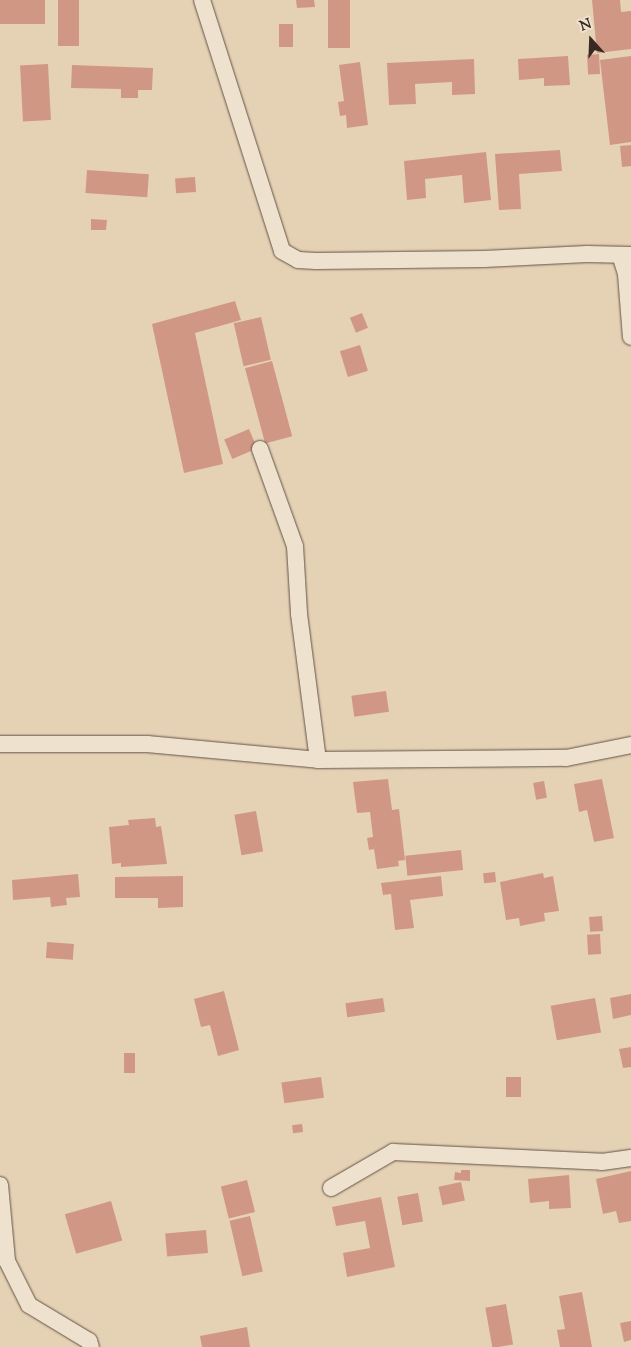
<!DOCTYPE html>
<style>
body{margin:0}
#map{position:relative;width:631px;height:1347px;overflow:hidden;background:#e5d2b5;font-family:"Sorts Mill Goudy",serif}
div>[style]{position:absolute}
.building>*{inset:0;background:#d19785;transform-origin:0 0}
.roads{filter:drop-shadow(0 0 1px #645347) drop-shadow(0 0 1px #645347)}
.minor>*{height:16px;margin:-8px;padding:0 8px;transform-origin:8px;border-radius:8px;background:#eee2cf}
span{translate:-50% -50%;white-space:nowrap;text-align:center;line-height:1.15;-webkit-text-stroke:4px #eee2cf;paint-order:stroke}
.north{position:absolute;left:566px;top:15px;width:50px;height:50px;-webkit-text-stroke:4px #eee2cf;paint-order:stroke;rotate:340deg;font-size:14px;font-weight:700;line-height:20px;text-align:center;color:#392922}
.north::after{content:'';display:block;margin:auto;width:18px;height:22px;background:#392922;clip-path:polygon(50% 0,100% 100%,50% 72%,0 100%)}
</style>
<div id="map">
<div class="building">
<i style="left:0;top:0;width:45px;height:24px"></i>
<i style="left:58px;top:0;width:21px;height:46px"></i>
<i style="clip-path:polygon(296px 0,314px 0,315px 7px,297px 8px)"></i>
<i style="left:328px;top:0;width:22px;height:48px"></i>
<i style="clip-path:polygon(592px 0,620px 0,621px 12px,631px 11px,631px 49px,597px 53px)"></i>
<i style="left:279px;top:24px;width:14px;height:23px"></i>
<i style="left:599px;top:54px;width:20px;height:12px;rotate:87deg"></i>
<i style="clip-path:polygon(568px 56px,570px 85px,544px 86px,544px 78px,519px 80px,518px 59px)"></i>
<i style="clip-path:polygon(631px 56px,631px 142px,610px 145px,600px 60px)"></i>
<i style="clip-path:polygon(474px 59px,475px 94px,452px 95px,452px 82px,415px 84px,416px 104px,389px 105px,387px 63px)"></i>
<i style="clip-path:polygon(360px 62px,368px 125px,347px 128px,346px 115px,340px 116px,338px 102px,344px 101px,339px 65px)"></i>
<i style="left:48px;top:64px;width:56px;height:28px;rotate:87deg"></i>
<i style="clip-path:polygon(72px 65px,153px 68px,152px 90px,138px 90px,138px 98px,121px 98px,121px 89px,71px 88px)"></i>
<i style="clip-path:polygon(631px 145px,631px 166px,622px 167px,620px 146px)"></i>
<i style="clip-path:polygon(560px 150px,562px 171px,519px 174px,521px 209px,499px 210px,495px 154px)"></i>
<i style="clip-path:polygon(486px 152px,491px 200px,464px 203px,462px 175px,425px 179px,426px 198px,407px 200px,404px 161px)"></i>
<i style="left:87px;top:170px;width:62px;height:23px;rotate:4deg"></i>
<i style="left:195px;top:177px;width:15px;height:20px;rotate:86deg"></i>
<i style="clip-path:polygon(91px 219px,107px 220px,106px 230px,91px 230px)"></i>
<i style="clip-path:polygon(235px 301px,241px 320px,195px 333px,223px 464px,184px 473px,152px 324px)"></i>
<i style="left:362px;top:313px;width:16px;height:13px;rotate:68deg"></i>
<i style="left:261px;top:317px;width:44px;height:28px;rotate:77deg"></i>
<i style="left:360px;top:345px;width:27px;height:21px;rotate:73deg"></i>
<i style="left:272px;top:361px;width:78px;height:28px;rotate:75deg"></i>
<i style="left:249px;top:429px;width:21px;height:27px;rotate:67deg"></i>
<i style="left:386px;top:691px;width:21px;height:35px;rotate:82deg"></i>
<i style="clip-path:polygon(388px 779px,392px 810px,399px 809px,405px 860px,398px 861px,399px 866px,377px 869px,374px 849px,369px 850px,367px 838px,373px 837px,370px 812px,357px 813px,353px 782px)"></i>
<i style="clip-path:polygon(602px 779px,614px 838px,594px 842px,587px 810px,579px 812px,574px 784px)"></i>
<i style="left:544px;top:781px;width:17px;height:11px;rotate:80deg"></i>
<i style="left:256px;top:811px;width:41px;height:22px;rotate:80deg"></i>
<i style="clip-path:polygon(155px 818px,156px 827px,161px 826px,167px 864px,121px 867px,121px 863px,112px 864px,109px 827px,129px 825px,128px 820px)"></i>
<i style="left:461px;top:850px;width:20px;height:56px;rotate:84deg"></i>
<i style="left:495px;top:872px;width:10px;height:12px;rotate:84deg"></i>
<i style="clip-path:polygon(543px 873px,544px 878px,553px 876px,559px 911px,544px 913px,545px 921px,520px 926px,519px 918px,506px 920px,500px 882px)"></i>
<i style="clip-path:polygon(78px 874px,80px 897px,66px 898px,67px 905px,51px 907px,50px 897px,13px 900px,12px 880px)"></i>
<i style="clip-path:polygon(183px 876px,183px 907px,158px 908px,158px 898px,115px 898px,115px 877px)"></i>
<i style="clip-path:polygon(441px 876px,443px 896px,410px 900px,414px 928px,395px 930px,391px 894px,383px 895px,381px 883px)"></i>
<i style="left:602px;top:916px;width:15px;height:13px;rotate:86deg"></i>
<i style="left:600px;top:934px;width:20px;height:13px;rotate:87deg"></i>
<i style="left:47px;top:942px;width:27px;height:16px;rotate:4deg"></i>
<i style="clip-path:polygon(224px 991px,239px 1050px,218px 1056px,210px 1025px,201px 1027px,194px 999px)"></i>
<i style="clip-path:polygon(631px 994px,631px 1015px,613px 1019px,610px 998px)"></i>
<i style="left:383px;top:998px;width:14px;height:38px;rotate:82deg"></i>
<i style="left:595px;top:998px;width:35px;height:45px;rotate:80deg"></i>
<i style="clip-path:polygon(631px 1047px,631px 1067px,623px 1068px,619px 1049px)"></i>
<i style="left:124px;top:1053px;width:11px;height:20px"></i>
<i style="left:321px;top:1077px;width:21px;height:40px;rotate:82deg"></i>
<i style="left:521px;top:1077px;width:20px;height:15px;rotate:90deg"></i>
<i style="left:302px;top:1124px;width:8px;height:10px;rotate:83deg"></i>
<i style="clip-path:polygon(461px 1170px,470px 1170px,470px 1181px,454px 1180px,455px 1172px,461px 1173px)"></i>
<i style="clip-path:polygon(631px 1171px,631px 1221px,619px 1223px,616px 1211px,603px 1214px,596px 1179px)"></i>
<i style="clip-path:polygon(569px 1175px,571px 1208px,549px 1209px,549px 1201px,530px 1203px,528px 1179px)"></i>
<i style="left:247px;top:1180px;width:33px;height:27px;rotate:76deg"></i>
<i style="left:461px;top:1182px;width:19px;height:23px;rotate:78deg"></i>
<i style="left:418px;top:1193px;width:29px;height:21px;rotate:80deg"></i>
<i style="clip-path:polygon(381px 1197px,395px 1267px,347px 1277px,343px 1253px,370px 1248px,365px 1221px,336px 1226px,332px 1207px)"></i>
<i style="left:111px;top:1201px;width:41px;height:48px;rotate:74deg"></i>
<i style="left:250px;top:1216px;width:57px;height:21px;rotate:77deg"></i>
<i style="left:206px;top:1230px;width:23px;height:41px;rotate:85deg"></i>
<i style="clip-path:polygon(582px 1292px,592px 1347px,560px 1347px,557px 1330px,565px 1329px,559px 1296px)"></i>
<i style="left:506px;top:1304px;width:41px;height:21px;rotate:80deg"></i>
<i style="clip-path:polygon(631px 1321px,631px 1340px,624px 1342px,620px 1323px)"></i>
<i style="clip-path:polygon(247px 1327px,250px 1347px,202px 1347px,200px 1336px)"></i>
</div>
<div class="roads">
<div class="minor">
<i style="left:202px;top:0;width:263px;rotate:72.3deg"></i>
<i style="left:282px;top:251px;width:18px;rotate:29deg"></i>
<i style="left:298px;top:260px;width:18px;rotate:3deg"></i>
<i style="left:316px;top:261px;width:168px;rotate:-0.7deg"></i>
<i style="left:484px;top:259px;width:103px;rotate:-2.8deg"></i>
<i style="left:587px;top:254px;width:44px;rotate:1.3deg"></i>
<i style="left:620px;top:255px;width:20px;rotate:72deg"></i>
<i style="left:626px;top:274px;width:63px;rotate:85.5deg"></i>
<i style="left:260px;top:449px;width:103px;rotate:70.2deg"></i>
<i style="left:295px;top:546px;width:68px;rotate:86.6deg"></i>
<i style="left:299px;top:614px;width:147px;rotate:82.6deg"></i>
<i style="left:0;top:744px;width:147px"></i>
<i style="left:147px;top:744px;width:172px;rotate:5.3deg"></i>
<i style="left:318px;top:760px;width:248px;rotate:-0.5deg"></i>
<i style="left:566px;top:758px;width:66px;rotate:-11.3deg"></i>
<i style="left:0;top:1185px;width:76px;rotate:84.7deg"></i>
<i style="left:7px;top:1261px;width:49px;rotate:63.4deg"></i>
<i style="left:29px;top:1305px;width:70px;rotate:31deg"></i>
<i style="left:89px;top:1341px;width:6px;rotate:72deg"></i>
<i style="left:331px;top:1188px;width:72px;rotate:-30.1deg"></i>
<i style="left:393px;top:1152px;width:209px;rotate:2.7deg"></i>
<i style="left:602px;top:1162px;width:29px;rotate:-8deg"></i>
</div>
</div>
<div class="north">N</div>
</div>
